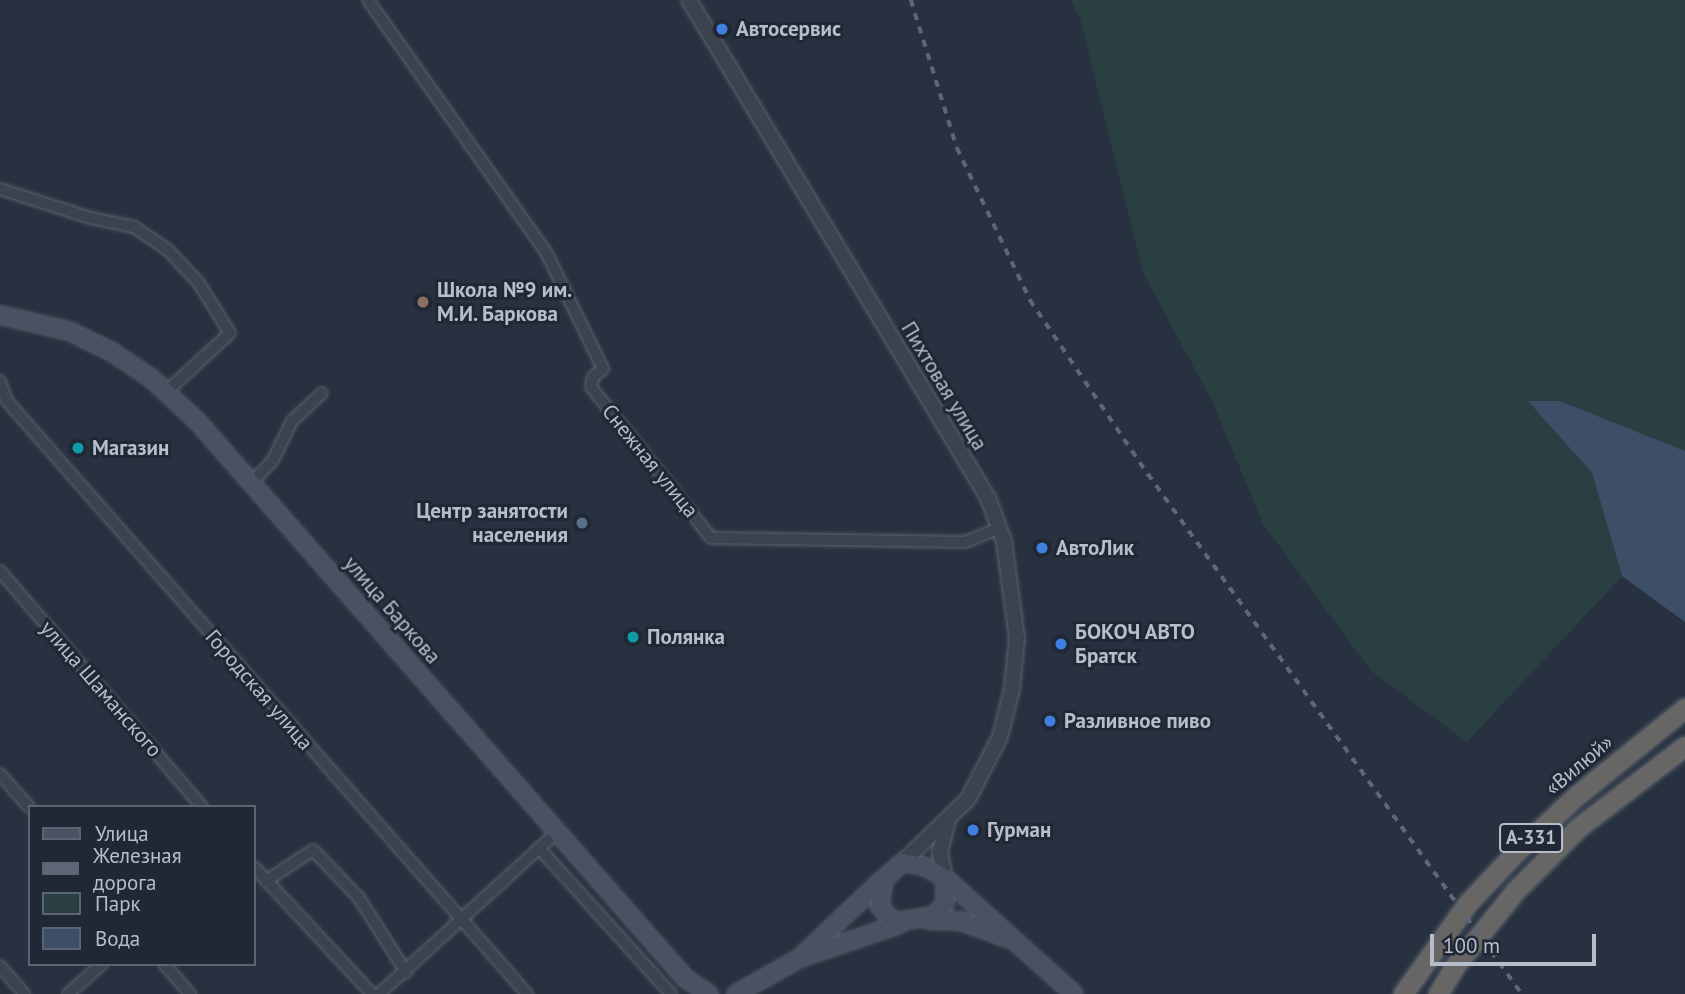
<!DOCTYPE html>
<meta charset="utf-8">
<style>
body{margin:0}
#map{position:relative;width:1685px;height:994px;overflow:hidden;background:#27313f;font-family:"PT Sans",sans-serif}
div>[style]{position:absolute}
.green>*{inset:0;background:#2a3f41}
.water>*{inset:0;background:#3d4e67}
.roads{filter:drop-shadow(0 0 2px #59616d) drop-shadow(0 0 2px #59616d)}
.minor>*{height:10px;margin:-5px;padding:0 5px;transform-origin:5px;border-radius:5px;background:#3b434f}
.tertiary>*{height:14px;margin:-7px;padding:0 7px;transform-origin:7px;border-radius:7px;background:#3b434f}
.secondary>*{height:16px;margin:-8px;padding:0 8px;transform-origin:8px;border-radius:8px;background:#495262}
.trunk>*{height:19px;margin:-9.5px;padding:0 9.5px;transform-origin:9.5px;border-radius:9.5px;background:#676664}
.rail>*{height:3.5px;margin-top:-1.75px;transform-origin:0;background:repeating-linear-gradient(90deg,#5d6776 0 7px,transparent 0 14px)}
.dots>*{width:19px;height:19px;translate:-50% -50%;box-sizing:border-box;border:4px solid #202835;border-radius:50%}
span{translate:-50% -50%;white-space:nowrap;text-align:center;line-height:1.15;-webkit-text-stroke:6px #202835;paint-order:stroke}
.shield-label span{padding:2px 5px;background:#202835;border:2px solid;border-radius:5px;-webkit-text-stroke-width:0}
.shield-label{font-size:19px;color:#b7beca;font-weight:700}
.poi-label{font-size:21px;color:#b7beca;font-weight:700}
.left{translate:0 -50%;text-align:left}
.right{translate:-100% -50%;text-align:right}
.street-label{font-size:21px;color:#b7beca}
.legend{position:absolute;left:28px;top:805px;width:228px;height:161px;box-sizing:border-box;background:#202835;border:2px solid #5c6471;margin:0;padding:9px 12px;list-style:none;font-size:21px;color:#b7beca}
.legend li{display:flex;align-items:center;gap:14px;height:35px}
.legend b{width:35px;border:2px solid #5c6471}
.scale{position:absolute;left:1430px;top:934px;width:166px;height:32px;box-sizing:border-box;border:4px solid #b7beca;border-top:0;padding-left:9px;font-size:21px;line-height:24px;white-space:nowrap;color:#b7beca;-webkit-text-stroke:5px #202835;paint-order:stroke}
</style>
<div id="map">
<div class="green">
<i style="clip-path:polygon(1070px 0,1685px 0,1685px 451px,1560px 401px,1529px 401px,1592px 473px,1622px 576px,1467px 742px,1371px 671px,1263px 524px,1213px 403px,1143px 273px,1080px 18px)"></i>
</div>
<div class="water">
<i style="clip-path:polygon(1528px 401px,1560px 401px,1685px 451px,1685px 622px,1622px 576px,1592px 473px)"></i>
</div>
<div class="roads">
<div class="minor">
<i style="left:368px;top:0;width:311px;rotate:54.8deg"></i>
<i style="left:547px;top:254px;width:128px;rotate:64deg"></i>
<i style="left:603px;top:369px;width:13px;rotate:141deg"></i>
<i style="left:593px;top:377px;width:10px;rotate:101deg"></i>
<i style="left:591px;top:387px;width:193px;rotate:51.5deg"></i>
<i style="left:711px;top:538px;width:254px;rotate:0.9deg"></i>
<i style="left:965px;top:542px;width:38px;rotate:-22deg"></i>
<i style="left:0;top:189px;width:96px;rotate:17.7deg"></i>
<i style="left:91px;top:218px;width:44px;rotate:11.8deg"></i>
<i style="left:134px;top:227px;width:40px;rotate:34deg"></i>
<i style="left:167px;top:249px;width:45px;rotate:46.8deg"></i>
<i style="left:198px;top:282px;width:60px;rotate:57.9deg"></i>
<i style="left:230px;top:333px;width:87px;rotate:137.3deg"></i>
<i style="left:0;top:381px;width:21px;rotate:71deg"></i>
<i style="left:7px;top:401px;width:789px;rotate:48.75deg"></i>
<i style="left:252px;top:482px;width:30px;rotate:-46deg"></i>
<i style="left:273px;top:460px;width:43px;rotate:-64deg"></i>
<i style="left:292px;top:421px;width:41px;rotate:-43deg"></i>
<i style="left:0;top:571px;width:311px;rotate:49.4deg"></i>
<i style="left:0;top:774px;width:45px;rotate:48.6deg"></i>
<i style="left:539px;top:848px;width:197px;rotate:47.9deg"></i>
<i style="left:254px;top:867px;width:173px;rotate:47.1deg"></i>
<i style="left:266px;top:881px;width:56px;rotate:-33.4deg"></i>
<i style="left:313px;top:850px;width:66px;rotate:46.2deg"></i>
<i style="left:359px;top:898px;width:88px;rotate:57.6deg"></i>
<i style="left:164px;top:964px;width:40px;rotate:49deg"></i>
<i style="left:0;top:966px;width:37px;rotate:49deg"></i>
<i style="left:68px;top:994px;width:45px;rotate:-41.4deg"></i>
<i style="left:379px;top:994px;width:242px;rotate:-42.3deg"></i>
</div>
<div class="tertiary">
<i style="left:689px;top:0;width:581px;rotate:59.02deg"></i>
<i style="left:988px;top:498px;width:46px;rotate:69.6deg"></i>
<i style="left:1004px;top:541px;width:98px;rotate:82.4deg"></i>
<i style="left:1017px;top:638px;width:51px;rotate:95.6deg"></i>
<i style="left:1012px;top:689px;width:49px;rotate:104deg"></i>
<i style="left:1000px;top:737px;width:70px;rotate:117.3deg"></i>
<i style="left:968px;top:799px;width:91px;rotate:135.9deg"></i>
<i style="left:945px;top:878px;width:26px;rotate:-101deg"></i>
<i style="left:940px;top:852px;width:32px;rotate:-76deg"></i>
</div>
<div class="secondary">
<i style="left:0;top:315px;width:71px;rotate:13.1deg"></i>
<i style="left:69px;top:331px;width:48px;rotate:26deg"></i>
<i style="left:112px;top:352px;width:47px;rotate:33.7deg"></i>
<i style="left:151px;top:378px;width:64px;rotate:43.1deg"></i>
<i style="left:198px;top:422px;width:739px;rotate:48.78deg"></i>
<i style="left:685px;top:978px;width:29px;rotate:34deg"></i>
<i style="left:903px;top:862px;width:24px;rotate:12deg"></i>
<i style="left:926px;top:867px;width:22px;rotate:30deg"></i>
<i style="left:945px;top:878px;width:26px;rotate:90deg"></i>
<i style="left:945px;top:904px;width:16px;rotate:133deg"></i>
<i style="left:934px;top:916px;width:40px;rotate:171.5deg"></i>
<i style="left:894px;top:922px;width:21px;rotate:-133deg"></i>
<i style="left:880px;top:907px;width:28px;rotate:-82deg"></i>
<i style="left:884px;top:879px;width:25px;rotate:-42deg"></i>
<i style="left:945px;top:878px;width:173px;rotate:42deg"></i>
<i style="left:928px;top:920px;width:32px;rotate:2deg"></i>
<i style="left:960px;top:921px;width:50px;rotate:19.9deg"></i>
<i style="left:804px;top:954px;width:108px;rotate:-43.5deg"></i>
<i style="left:736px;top:994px;width:73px;rotate:-29.4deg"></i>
<i style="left:800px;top:958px;width:106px;rotate:-18.8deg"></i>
</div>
<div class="trunk">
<i style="left:1403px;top:994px;width:112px;rotate:-54.5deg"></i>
<i style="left:1468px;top:903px;width:69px;rotate:-46.8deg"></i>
<i style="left:1515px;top:853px;width:82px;rotate:-43deg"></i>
<i style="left:1575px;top:797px;width:141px;rotate:-39deg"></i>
<i style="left:1438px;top:994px;width:31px;rotate:-59deg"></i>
<i style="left:1454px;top:967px;width:97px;rotate:-51.2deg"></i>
<i style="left:1515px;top:891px;width:91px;rotate:-45deg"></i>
<i style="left:1579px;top:827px;width:133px;rotate:-37.4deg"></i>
</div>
</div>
<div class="rail">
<i style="left:911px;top:0;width:155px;rotate:72.7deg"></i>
<i style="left:957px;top:148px;width:169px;rotate:64.3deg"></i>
<i style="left:1030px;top:300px;width:210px;rotate:55.9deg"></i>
<i style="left:1148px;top:474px;width:641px;rotate:54.28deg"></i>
</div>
<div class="dots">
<i style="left:722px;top:29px;background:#3f7fe0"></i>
<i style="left:423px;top:302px;background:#8d6e63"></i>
<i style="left:78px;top:448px;background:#0f9aa8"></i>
<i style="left:582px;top:523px;background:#5c6f8a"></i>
<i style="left:1042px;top:548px;background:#3f7fe0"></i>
<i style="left:633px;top:637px;background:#0f9aa8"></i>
<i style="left:1061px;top:644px;background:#3f7fe0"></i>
<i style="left:1050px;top:721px;background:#3f7fe0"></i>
<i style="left:973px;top:830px;background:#3f7fe0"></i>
</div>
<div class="shield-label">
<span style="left:1531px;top:838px">А-331</span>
</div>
<div class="poi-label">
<span class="left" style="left:736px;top:29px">Автосервис</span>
<span class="left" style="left:437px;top:302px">Школа №9 им.<br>М.И. Баркова</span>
<span class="left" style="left:92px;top:448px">Магазин</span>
<span class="right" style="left:568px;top:523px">Центр занятости<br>населения</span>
<span class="left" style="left:1056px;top:548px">АвтоЛик</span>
<span class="left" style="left:1075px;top:644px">БОКОЧ АВТО<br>Братск</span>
<span class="left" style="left:647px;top:637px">Полянка</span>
<span class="left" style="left:1064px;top:721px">Разливное пиво</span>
<span class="left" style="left:987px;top:830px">Гурман</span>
</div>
<div class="street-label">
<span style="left:944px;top:386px;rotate:59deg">Пихтовая улица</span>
<span style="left:650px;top:461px;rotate:51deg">Снежная улица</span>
<span style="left:392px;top:610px;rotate:49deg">улица Баркова</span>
<span style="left:101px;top:689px;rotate:49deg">улица Шаманского</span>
<span style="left:259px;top:690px;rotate:49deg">Городская улица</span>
<span style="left:1579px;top:765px;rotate:-40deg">«Вилюй»</span>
</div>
<ul class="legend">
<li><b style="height:9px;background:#495262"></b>Улица</li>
<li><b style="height:9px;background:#5d6776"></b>Железная дорога</li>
<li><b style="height:19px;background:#2a3f41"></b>Парк</li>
<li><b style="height:19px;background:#3d4e67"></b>Вода</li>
</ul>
<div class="scale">100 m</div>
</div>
